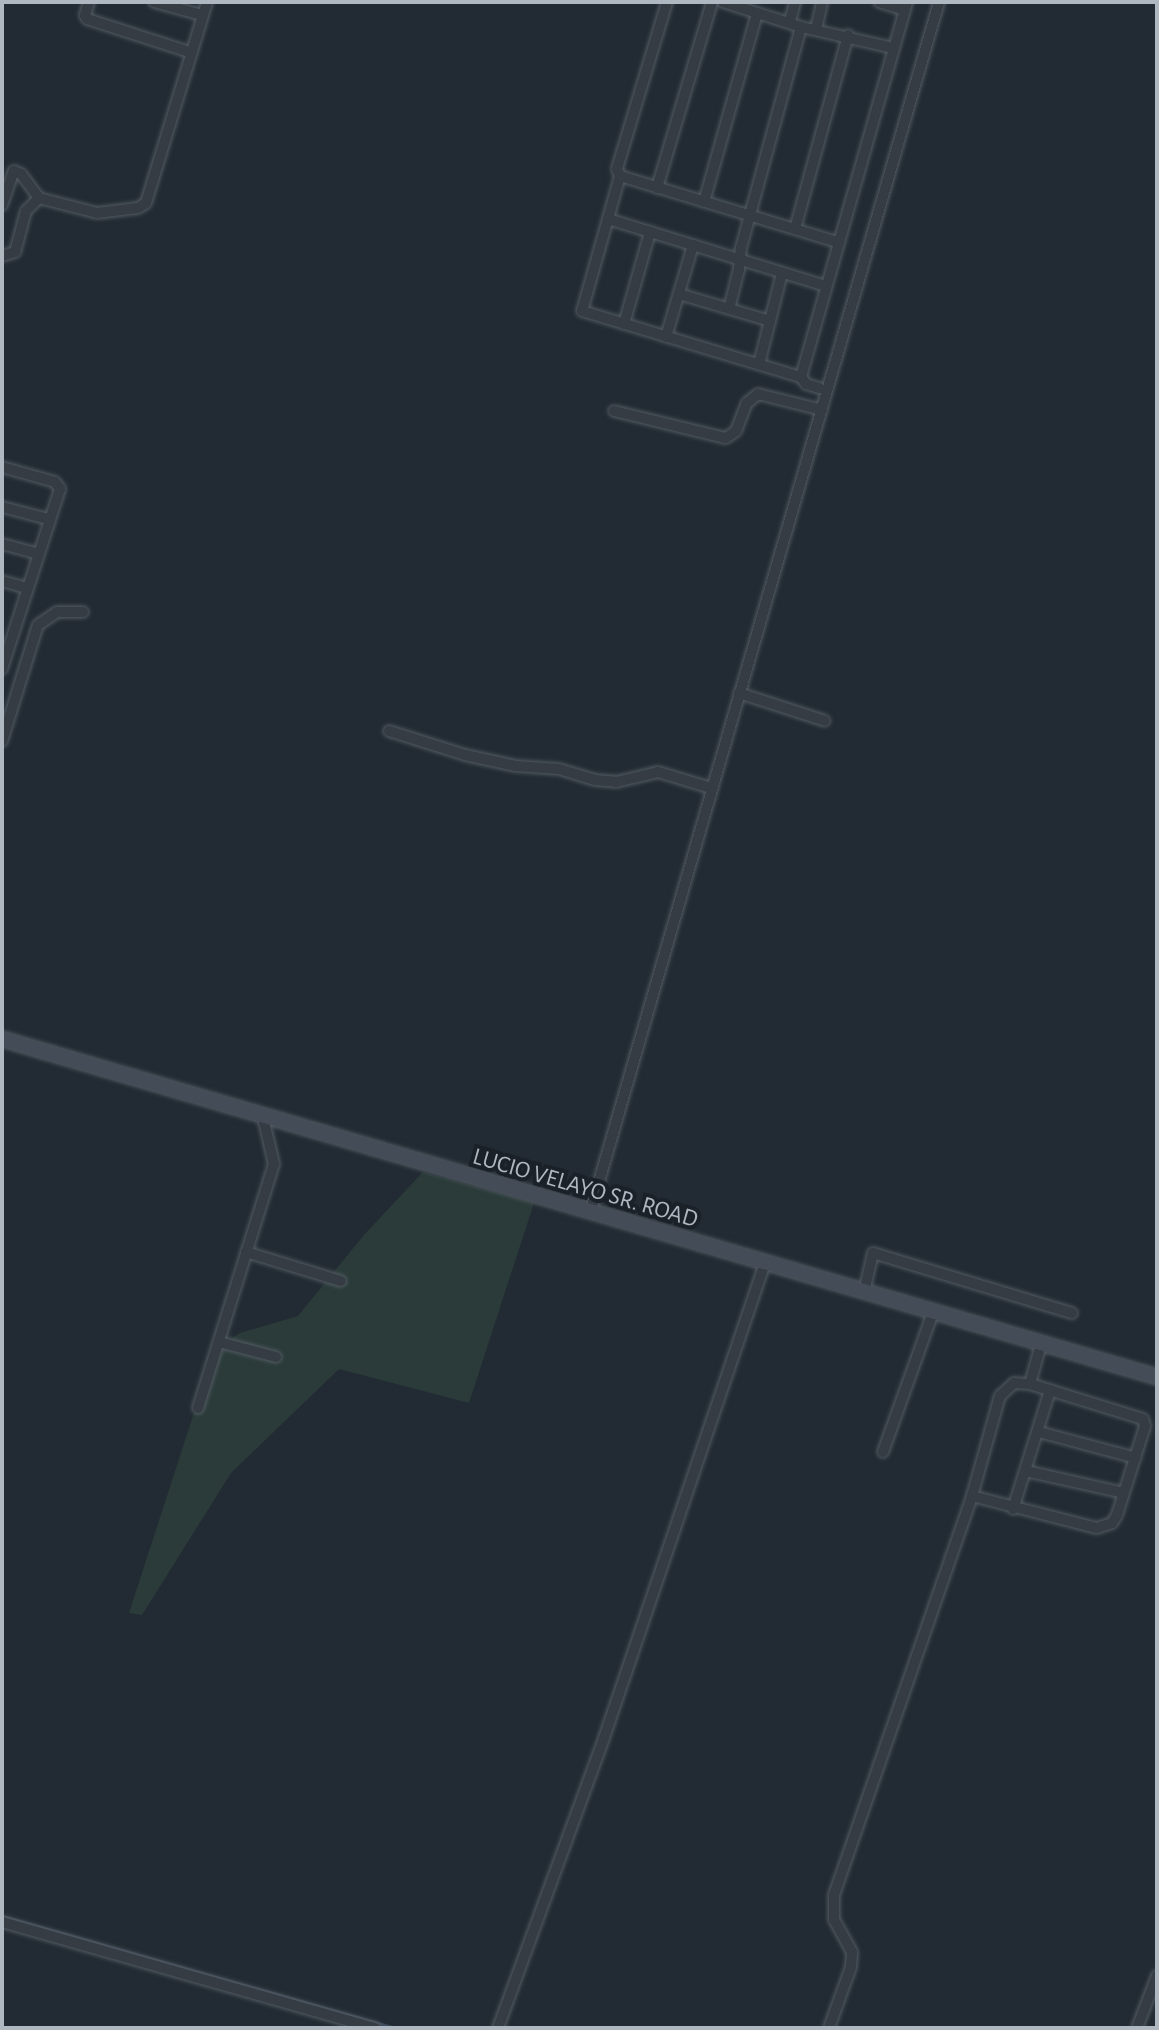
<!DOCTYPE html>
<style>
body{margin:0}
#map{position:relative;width:1159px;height:2030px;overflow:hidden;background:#222b33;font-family:"Alegreya Sans",sans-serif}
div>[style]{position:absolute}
.green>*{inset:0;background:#2a3b39}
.stream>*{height:3px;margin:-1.5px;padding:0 1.5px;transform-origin:1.5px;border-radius:1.5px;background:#394a5b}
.roads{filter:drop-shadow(0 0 2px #525a62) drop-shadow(0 0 2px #525a62)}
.street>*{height:10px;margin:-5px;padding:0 5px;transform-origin:5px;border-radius:5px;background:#353c44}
.secondary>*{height:14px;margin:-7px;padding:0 7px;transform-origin:7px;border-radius:7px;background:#434c57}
span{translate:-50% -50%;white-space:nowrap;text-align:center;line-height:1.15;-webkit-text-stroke:8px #1a2129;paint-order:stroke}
.street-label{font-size:24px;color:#afb7c1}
.frame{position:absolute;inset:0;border:4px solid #afb7c1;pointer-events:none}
</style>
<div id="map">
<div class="green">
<i style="clip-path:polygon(423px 1172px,534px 1203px,469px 1403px,339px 1369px,231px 1473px,142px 1615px,129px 1613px,215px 1348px,240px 1333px,298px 1316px,363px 1236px)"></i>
</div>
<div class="stream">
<i style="left:2px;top:1916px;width:408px;rotate:15.9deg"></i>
</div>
<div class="roads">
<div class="street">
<i style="left:89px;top:2px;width:14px;rotate:107deg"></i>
<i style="left:85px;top:15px;width:4px;rotate:63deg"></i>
<i style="left:87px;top:19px;width:110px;rotate:17.9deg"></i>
<i style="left:154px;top:2px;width:50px;rotate:15.2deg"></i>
<i style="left:667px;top:2px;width:174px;rotate:106.7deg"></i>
<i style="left:617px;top:169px;width:8px;rotate:67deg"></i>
<i style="left:620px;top:176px;width:140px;rotate:105.7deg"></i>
<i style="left:582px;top:311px;width:229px;rotate:16.8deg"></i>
<i style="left:801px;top:377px;width:9px;rotate:54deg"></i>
<i style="left:806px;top:384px;width:14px;rotate:17deg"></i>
<i style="left:723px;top:2px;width:82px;rotate:17.8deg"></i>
<i style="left:801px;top:27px;width:94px;rotate:12.9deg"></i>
<i style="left:879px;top:2px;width:27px;rotate:17deg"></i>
<i style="left:790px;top:21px;width:20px;rotate:-75deg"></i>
<i style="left:816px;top:29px;width:28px;rotate:-77deg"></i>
<i style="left:620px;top:176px;width:227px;rotate:16.9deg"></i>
<i style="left:657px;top:188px;width:194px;rotate:-73.5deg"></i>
<i style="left:704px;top:202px;width:196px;rotate:-74.3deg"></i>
<i style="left:2px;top:205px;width:36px;rotate:-71deg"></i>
<i style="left:14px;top:171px;width:8px;rotate:23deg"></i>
<i style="left:21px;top:174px;width:30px;rotate:53deg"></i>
<i style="left:608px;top:219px;width:228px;rotate:17.1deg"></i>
<i style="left:795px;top:229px;width:201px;rotate:-74.7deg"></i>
<i style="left:2px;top:256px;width:14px;rotate:-17deg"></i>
<i style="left:15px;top:252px;width:42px;rotate:-75deg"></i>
<i style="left:26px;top:211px;width:18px;rotate:-45deg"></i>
<i style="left:39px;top:198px;width:60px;rotate:14.5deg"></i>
<i style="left:97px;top:213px;width:41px;rotate:-7deg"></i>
<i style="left:138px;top:208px;width:9px;rotate:-32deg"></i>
<i style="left:146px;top:203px;width:210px;rotate:-73.1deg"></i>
<i style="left:679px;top:294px;width:95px;rotate:16.5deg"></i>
<i style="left:729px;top:309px;width:41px;rotate:-76deg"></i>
<i style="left:739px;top:269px;width:21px;rotate:-85deg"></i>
<i style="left:741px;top:248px;width:229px;rotate:-74.8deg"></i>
<i style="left:624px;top:324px;width:96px;rotate:-74.2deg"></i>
<i style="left:666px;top:337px;width:96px;rotate:-73.6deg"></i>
<i style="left:759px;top:364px;width:94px;rotate:-75.8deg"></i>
<i style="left:801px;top:377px;width:390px;rotate:-74.2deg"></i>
<i style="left:614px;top:411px;width:115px;rotate:13.6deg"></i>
<i style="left:726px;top:438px;width:12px;rotate:-35deg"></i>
<i style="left:736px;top:431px;width:30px;rotate:-69deg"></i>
<i style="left:747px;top:403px;width:14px;rotate:-39deg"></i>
<i style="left:758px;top:394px;width:66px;rotate:14deg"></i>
<i style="left:2px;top:467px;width:55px;rotate:15.8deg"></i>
<i style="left:55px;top:482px;width:9px;rotate:54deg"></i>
<i style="left:60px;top:489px;width:189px;rotate:107.9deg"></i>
<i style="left:2px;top:507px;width:48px;rotate:14.6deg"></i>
<i style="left:2px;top:544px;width:35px;rotate:15deg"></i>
<i style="left:2px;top:581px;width:25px;rotate:16deg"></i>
<i style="left:739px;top:693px;width:90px;rotate:18deg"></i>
<i style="left:389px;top:731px;width:80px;rotate:17.5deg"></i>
<i style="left:465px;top:755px;width:52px;rotate:12.2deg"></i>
<i style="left:516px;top:766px;width:43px;rotate:4deg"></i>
<i style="left:559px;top:769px;width:38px;rotate:17deg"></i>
<i style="left:595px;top:780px;width:21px;rotate:5deg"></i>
<i style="left:616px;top:782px;width:43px;rotate:-13.4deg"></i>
<i style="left:658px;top:772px;width:55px;rotate:16.8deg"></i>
<i style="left:2px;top:741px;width:121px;rotate:-72.8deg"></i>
<i style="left:38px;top:625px;width:23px;rotate:-34deg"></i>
<i style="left:57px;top:612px;width:26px"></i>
<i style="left:590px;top:1213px;width:1260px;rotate:-73.92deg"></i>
<i style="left:246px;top:1252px;width:99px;rotate:17deg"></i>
<i style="left:864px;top:1292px;width:40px;rotate:-77deg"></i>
<i style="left:873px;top:1253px;width:208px;rotate:16.8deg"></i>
<i style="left:219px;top:1342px;width:59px;rotate:14.7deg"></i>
<i style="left:198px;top:1408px;width:256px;rotate:-72.7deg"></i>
<i style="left:274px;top:1164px;width:48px;rotate:-103.2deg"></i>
<i style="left:1039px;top:1432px;width:100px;rotate:15deg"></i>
<i style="left:883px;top:1452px;width:149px;rotate:-70.3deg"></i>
<i style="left:1026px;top:1471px;width:100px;rotate:12.7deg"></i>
<i style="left:972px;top:1496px;width:129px;rotate:14.4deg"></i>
<i style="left:1097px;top:1528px;width:16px;rotate:-18deg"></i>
<i style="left:1112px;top:1523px;width:9px;rotate:-58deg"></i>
<i style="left:1117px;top:1515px;width:93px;rotate:-72.5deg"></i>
<i style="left:1145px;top:1426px;width:7px;rotate:-106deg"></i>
<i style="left:1143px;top:1419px;width:118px;rotate:-162.8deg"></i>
<i style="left:1013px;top:1509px;width:125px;rotate:-72.7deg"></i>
<i style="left:2px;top:1922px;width:388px;rotate:15.9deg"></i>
<i style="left:498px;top:2028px;width:309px;rotate:-69.9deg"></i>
<i style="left:604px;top:1738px;width:502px;rotate:-71.28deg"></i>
<i style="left:829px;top:2028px;width:65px;rotate:-70.2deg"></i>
<i style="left:851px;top:1967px;width:15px;rotate:-86deg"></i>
<i style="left:852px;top:1952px;width:37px;rotate:-119deg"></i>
<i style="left:834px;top:1920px;width:25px;rotate:-90deg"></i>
<i style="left:834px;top:1895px;width:422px;rotate:-70.9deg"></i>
<i style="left:972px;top:1496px;width:104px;rotate:-74.4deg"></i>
<i style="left:1000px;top:1396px;width:19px;rotate:-43deg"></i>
<i style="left:1014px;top:1383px;width:16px;rotate:4deg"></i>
<i style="left:1030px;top:1384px;width:41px;rotate:-74.6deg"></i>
<i style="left:1137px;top:2028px;width:56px;rotate:-69deg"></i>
</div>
<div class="secondary">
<i style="left:2px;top:1039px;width:1203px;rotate:16.31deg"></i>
</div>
</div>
<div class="street-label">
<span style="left:585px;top:1189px;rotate:16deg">LUCIO VELAYO SR. ROAD</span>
</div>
<div class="frame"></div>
</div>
